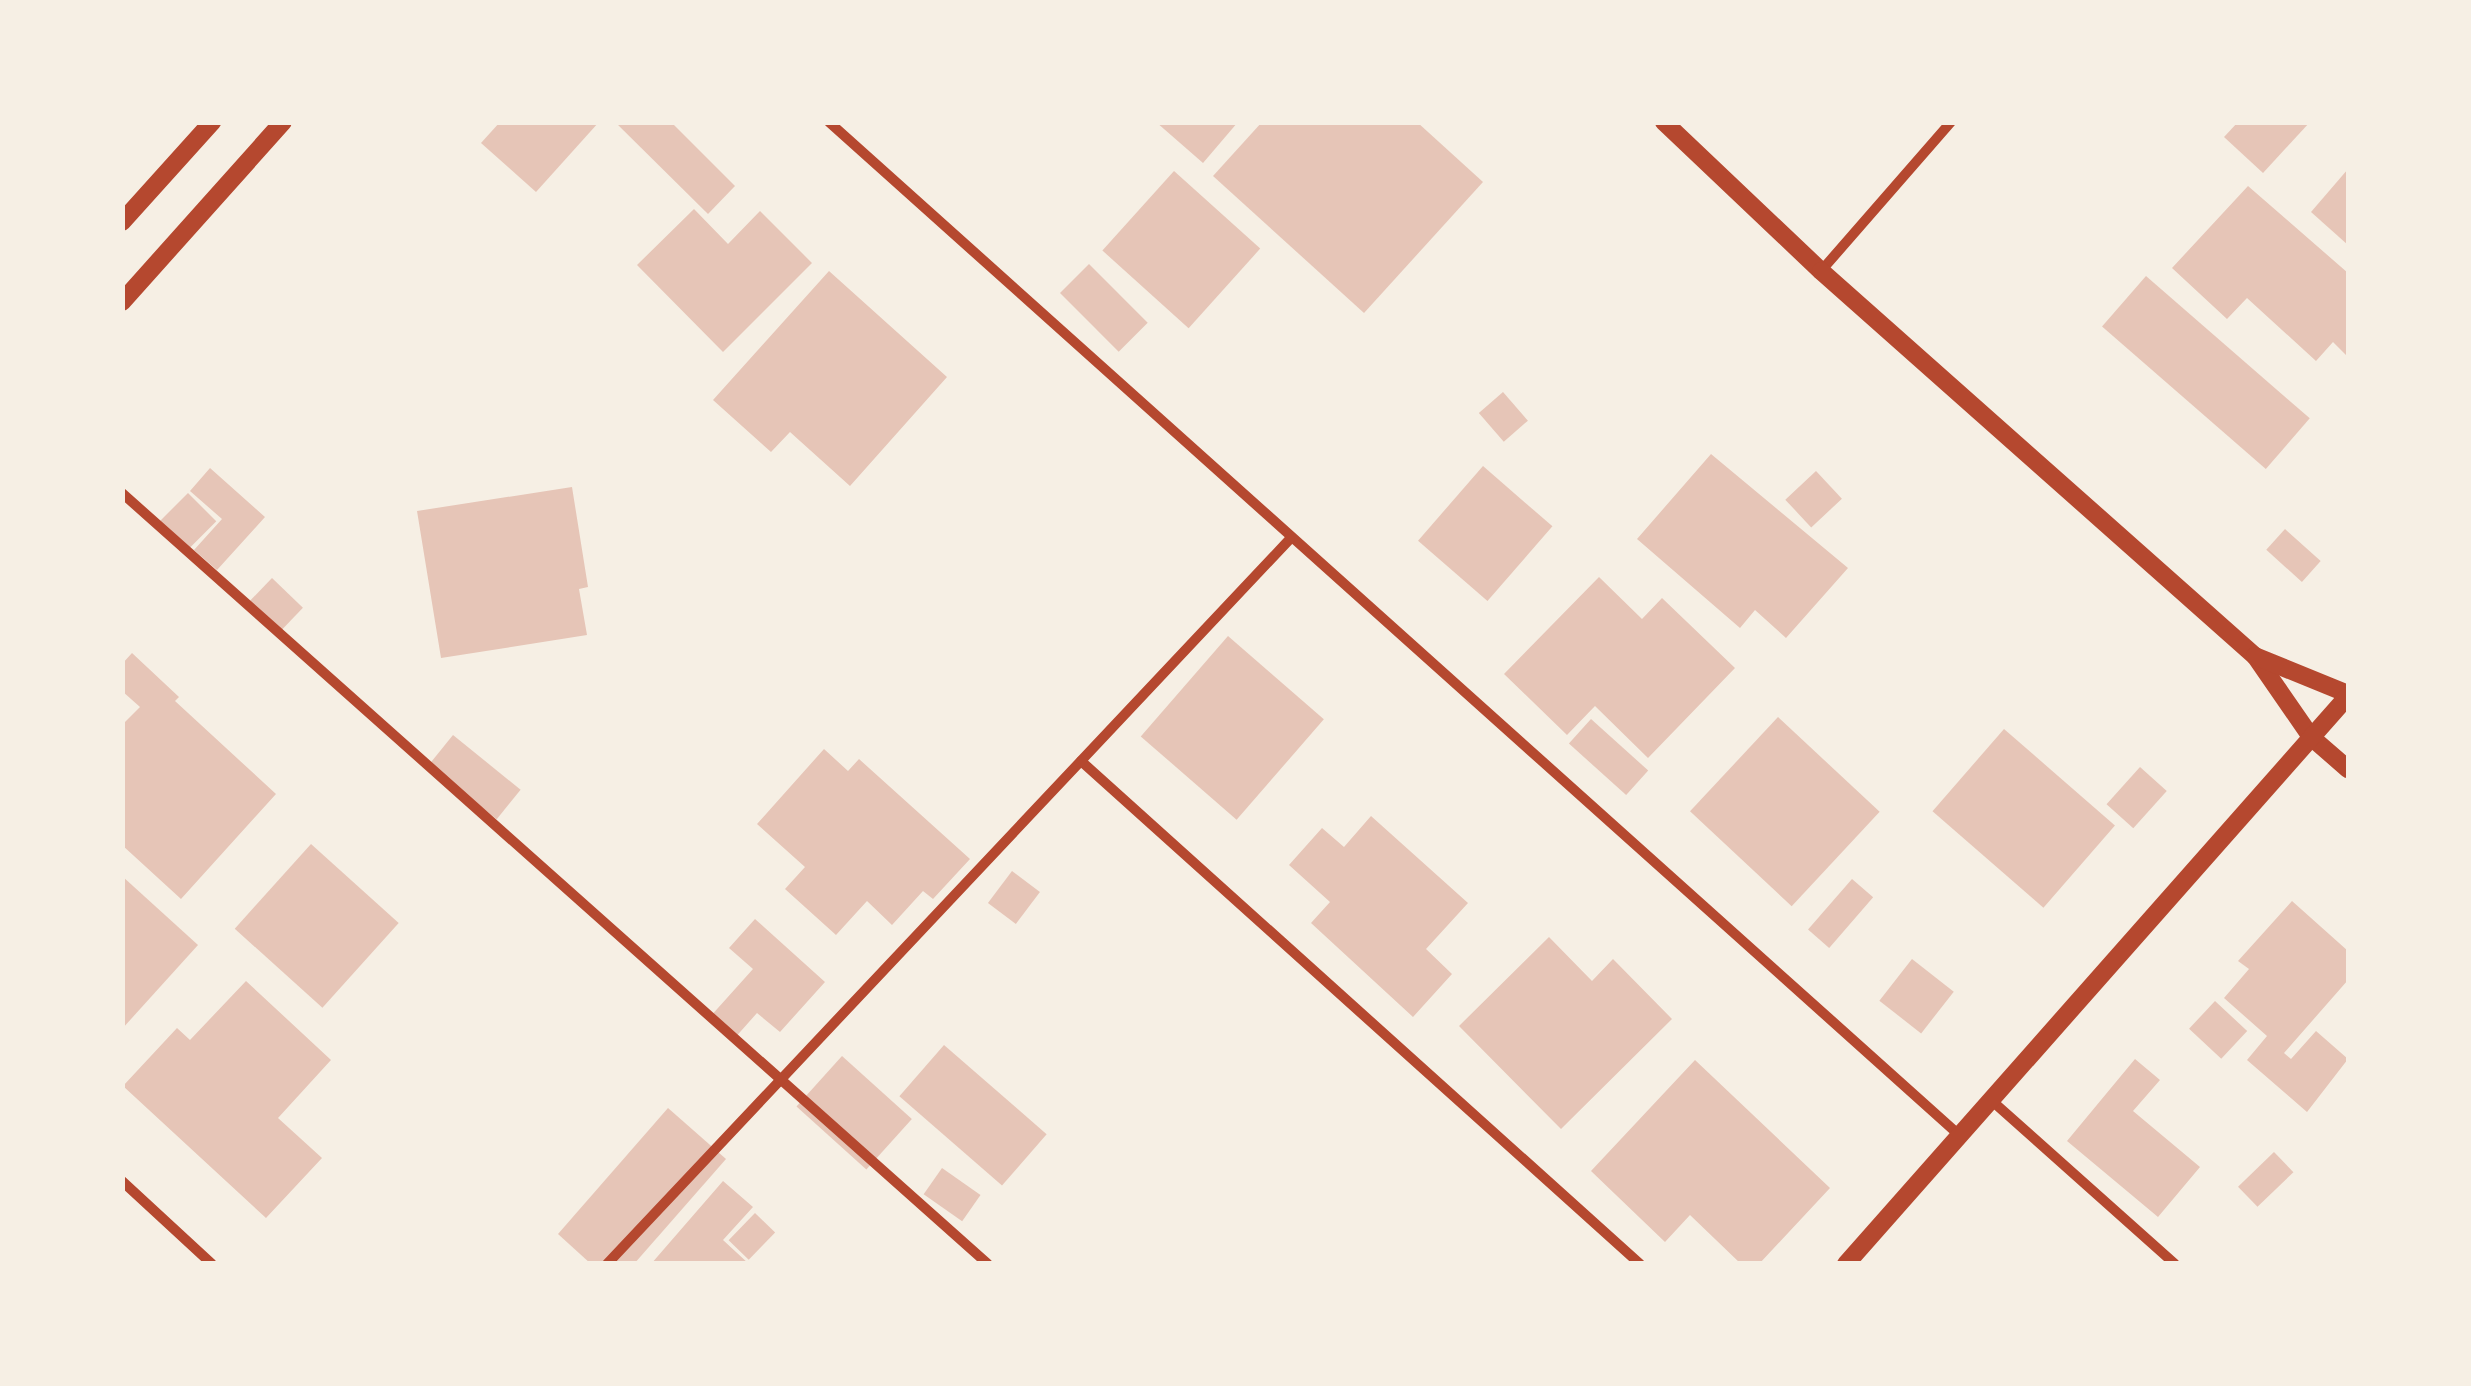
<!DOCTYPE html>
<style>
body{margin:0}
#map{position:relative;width:2471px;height:1386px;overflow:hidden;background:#f6efe4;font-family:Figtree,sans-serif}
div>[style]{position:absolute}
.building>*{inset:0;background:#e6c5b7;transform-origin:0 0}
.minor>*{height:10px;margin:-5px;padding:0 5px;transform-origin:5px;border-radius:5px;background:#b5482f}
.tertiary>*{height:18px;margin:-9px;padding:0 9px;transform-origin:9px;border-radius:9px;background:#b5482f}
span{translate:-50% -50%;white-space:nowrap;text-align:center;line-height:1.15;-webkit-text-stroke:8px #f6efe4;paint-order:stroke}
.frame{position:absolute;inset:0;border:125px solid #f6efe4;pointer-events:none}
</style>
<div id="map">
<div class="building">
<i style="clip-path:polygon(500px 122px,599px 122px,536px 192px,481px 143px)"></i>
<i style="clip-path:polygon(615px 122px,671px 122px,735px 186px,708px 214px)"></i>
<i style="clip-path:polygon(1156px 122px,1238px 122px,1203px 163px)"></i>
<i style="clip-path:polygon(1262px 122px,1417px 122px,1483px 182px,1364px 313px,1213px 176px)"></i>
<i style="clip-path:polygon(2238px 122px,2310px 122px,2263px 173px,2224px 137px)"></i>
<i style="clip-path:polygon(2348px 169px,2348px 245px,2311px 212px)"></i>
<i style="left:1174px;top:171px;width:116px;height:107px;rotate:42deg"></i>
<i style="clip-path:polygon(2248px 186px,2348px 273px,2348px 357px,2333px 342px,2316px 361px,2247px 298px,2227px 319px,2172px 268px)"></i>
<i style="clip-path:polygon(694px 209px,728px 244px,760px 211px,812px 263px,723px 352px,637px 265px)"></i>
<i style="left:1089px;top:264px;width:83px;height:41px;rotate:45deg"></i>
<i style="clip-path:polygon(829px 271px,947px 377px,850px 486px,790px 432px,771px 452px,713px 400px)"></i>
<i style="left:2146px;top:276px;width:217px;height:67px;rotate:41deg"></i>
<i style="left:1503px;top:392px;width:38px;height:32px;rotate:49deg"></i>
<i style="clip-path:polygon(1711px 454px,1848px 568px,1786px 638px,1755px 610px,1740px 628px,1637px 539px)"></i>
<i style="left:1483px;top:466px;width:92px;height:99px;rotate:41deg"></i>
<i style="clip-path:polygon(210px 468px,265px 517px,217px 570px,194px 550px,222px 519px,190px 491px)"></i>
<i style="left:1816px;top:471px;width:38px;height:42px;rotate:47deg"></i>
<i style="clip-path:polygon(572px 487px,588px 587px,579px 589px,587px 635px,441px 658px,417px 511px)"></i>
<i style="left:188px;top:493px;width:40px;height:42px;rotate:45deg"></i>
<i style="left:2285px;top:529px;width:48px;height:28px;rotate:42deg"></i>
<i style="clip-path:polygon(1599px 577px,1642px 619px,1662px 598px,1735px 668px,1648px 758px,1595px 706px,1567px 735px,1504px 674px)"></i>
<i style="left:272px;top:578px;width:43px;height:32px;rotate:44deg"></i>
<i style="left:1228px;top:636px;width:127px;height:133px;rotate:41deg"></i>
<i style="clip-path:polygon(132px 653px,179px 697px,175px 701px,276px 794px,181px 899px,122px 845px,122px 725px,140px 707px,122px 691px,122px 664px)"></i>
<i style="left:1778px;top:717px;width:139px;height:129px;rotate:43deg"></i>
<i style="left:1591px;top:719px;width:77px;height:33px;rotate:42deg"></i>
<i style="left:2004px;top:729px;width:147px;height:109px;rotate:41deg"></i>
<i style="left:453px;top:735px;width:87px;height:38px;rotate:39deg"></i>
<i style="clip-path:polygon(824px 749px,848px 771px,859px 759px,970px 859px,933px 899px,923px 891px,892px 925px,867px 901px,836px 935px,785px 889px,805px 867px,757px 824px)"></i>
<i style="left:2140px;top:767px;width:36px;height:50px;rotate:42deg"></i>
<i style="clip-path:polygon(1371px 816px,1468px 903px,1426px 949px,1452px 974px,1413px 1017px,1311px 923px,1330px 902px,1289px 865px,1322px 828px,1344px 847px)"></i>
<i style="left:311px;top:844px;width:118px;height:114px;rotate:42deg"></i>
<i style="left:1012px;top:871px;width:35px;height:40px;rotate:37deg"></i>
<i style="clip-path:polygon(122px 876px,198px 945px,122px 1029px)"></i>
<i style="left:1852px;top:879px;width:28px;height:67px;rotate:41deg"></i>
<i style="clip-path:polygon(2292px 901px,2348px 951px,2348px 980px,2284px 1053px,2291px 1059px,2316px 1031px,2348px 1059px,2307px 1112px,2247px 1060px,2267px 1036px,2224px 998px,2249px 969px,2238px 961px)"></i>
<i style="clip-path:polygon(755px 919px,825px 982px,780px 1032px,757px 1013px,733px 1040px,709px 1018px,753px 969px,729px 948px)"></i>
<i style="clip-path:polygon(1549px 937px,1592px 981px,1613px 959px,1672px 1019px,1561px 1129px,1459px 1026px)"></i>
<i style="left:1912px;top:959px;width:53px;height:53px;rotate:38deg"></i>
<i style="clip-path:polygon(246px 981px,331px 1060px,278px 1118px,322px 1158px,266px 1218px,123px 1086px,177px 1028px,190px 1040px)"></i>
<i style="left:2215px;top:1001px;width:44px;height:38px;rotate:43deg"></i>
<i style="left:944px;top:1045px;width:136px;height:68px;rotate:41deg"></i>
<i style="left:842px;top:1056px;width:94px;height:68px;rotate:42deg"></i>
<i style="clip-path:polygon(2135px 1059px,2160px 1080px,2133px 1111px,2200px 1167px,2158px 1217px,2067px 1141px)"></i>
<i style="clip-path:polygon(1695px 1060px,1830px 1188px,1759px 1264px,1741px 1264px,1690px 1215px,1665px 1242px,1591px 1171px)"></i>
<i style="clip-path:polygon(668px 1108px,726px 1159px,634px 1264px,591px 1264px,558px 1234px)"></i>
<i style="left:2274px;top:1152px;width:28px;height:50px;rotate:46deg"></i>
<i style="left:942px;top:1168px;width:47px;height:32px;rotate:35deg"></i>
<i style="clip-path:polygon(723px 1181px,753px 1207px,723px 1240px,749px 1264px,651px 1264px)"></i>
<i style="left:755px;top:1213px;width:28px;height:38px;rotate:44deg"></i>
</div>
<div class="minor">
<i style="left:829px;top:122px;width:1518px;rotate:41.87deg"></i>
<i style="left:1821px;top:271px;width:198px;rotate:-48.9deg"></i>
<i style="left:122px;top:493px;width:1159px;rotate:41.68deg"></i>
<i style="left:1081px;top:761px;width:752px;rotate:41.98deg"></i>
<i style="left:1991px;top:1100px;width:246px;rotate:41.7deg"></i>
<i style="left:122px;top:1181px;width:122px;rotate:42.7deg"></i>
<i style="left:607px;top:1264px;width:996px;rotate:-46.71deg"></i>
</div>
<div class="tertiary">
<i style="left:1664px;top:122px;width:216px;rotate:43.5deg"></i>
<i style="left:1821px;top:271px;width:580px;rotate:41.58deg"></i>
<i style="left:2255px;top:656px;width:98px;rotate:55.3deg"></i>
<i style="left:2311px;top:737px;width:49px;rotate:40.9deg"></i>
<i style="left:122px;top:222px;width:135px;rotate:-48deg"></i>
<i style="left:122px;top:302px;width:241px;rotate:-48.2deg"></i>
<i style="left:2255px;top:656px;width:100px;rotate:22.2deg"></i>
<i style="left:1846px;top:1264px;width:758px;rotate:-48.53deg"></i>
</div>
<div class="frame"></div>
</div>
